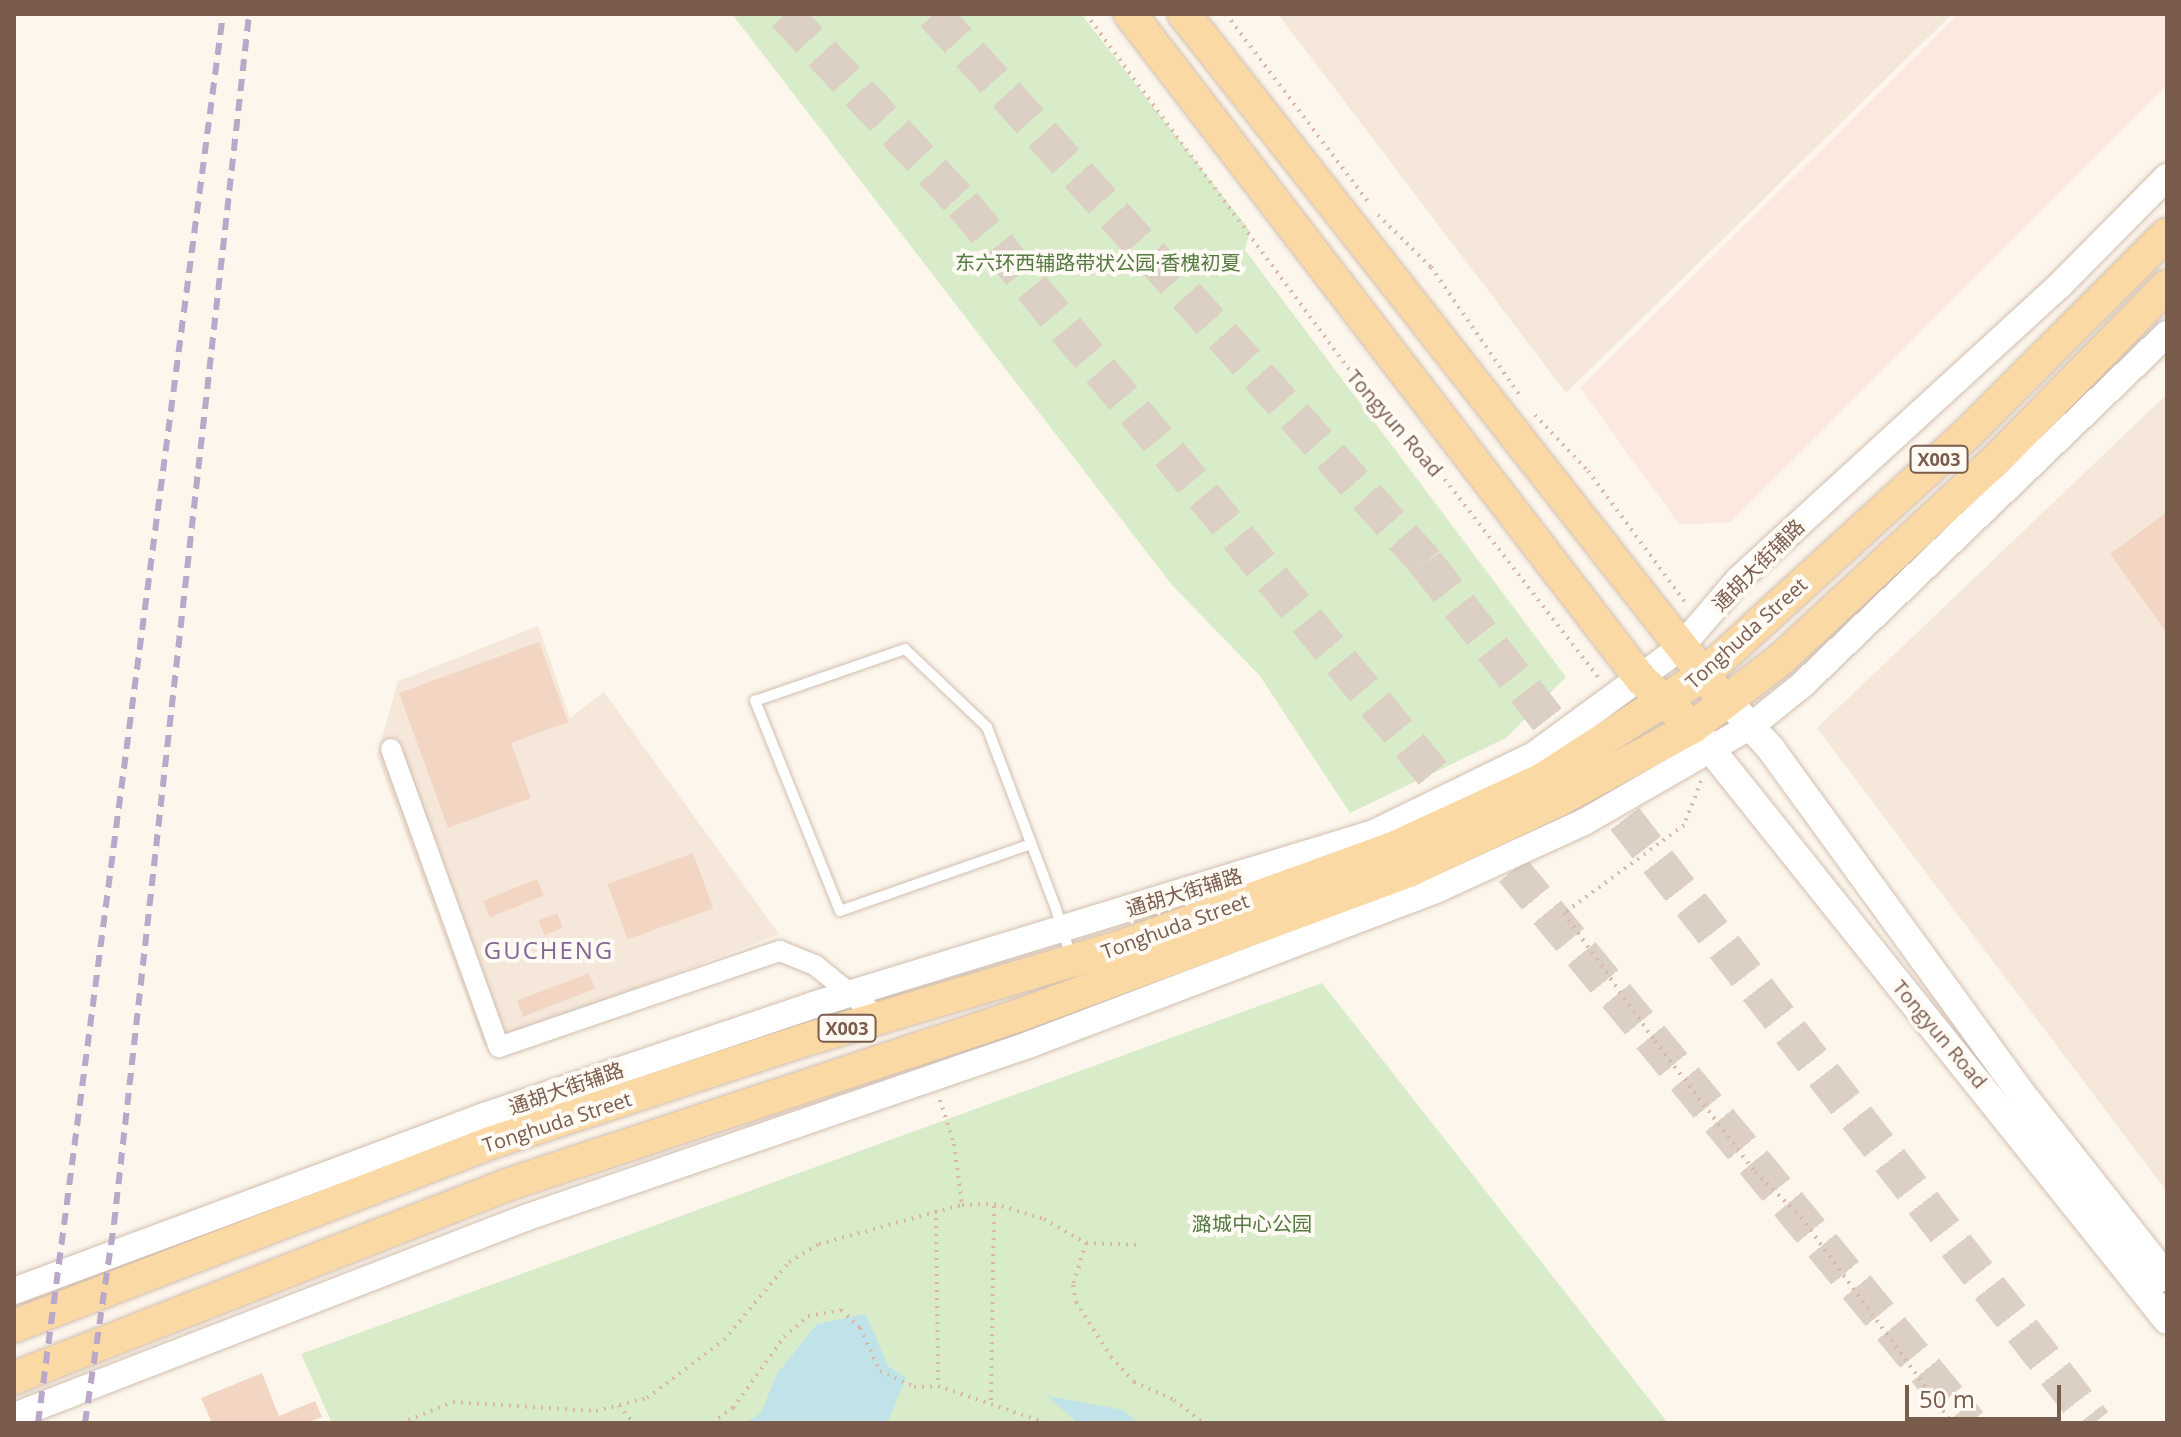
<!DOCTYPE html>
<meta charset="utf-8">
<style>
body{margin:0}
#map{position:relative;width:2181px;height:1437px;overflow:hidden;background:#fdf6ec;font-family:"Open Sans","Noto Sans SC",sans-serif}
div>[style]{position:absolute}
.residential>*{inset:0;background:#f5e8da}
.commercial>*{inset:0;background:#fde8e0}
.green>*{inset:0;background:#d8ecc9}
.water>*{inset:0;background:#bfe3e8}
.building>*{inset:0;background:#f3d5c3;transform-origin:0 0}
.motorway-tunnel>*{height:36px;margin-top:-18px;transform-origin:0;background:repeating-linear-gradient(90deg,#dcd0c4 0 36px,transparent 0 54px)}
.path>*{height:4px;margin-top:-2px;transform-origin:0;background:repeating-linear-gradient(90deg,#d9b8a5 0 2px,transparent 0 8px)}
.roads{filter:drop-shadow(0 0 2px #d1beb0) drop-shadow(0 0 2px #d1beb0)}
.service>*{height:10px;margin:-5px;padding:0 5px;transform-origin:5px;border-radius:5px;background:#fff}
.minor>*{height:20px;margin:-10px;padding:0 10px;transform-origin:10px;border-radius:10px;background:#fff}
.tertiary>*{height:26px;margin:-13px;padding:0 13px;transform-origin:13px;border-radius:13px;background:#fff}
.secondary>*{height:28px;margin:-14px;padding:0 14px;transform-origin:14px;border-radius:14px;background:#fff}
.primary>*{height:32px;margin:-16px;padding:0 16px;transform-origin:16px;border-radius:16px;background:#fbd9a5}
.rail>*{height:6px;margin-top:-3px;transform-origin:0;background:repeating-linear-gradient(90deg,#b9a8c9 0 12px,transparent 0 20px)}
span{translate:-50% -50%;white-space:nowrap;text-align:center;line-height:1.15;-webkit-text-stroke:8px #fffaf3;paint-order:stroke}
.shield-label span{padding:2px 6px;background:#fffaf3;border:2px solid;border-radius:6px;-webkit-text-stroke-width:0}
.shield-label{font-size:18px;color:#7a5c4d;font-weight:700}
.park-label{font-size:20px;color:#537a41}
.street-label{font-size:20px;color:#7a5c4d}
.quarter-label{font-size:24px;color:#846695;letter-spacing:2px}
.frame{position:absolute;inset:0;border:16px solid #7a5c4d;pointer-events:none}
.scale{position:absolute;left:1905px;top:1385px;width:156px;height:36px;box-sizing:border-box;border:4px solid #7a5c4d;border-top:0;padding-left:10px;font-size:24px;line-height:28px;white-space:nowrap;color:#7a5c4d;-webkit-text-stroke:6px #fffaf3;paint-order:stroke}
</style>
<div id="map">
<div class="residential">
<i style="clip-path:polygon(1278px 14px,1952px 14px,1566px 393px)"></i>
<i style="clip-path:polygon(2167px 394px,2167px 1192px,1817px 728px)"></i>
<i style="clip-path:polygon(538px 626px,570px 718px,604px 692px,779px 934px,484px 1046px,377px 756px,398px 681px)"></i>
</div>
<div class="commercial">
<i style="clip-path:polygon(1959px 14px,2167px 14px,2167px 85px,1730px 523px,1679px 524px,1580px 388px)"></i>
</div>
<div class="green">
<i style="clip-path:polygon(732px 14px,1081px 14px,1250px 231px,1245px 250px,1566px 677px,1506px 738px,1350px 813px,1260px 676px,1172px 585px)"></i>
<i style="clip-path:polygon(1322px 983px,1668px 1423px,332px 1423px,301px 1354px)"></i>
</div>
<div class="water">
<i style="clip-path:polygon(866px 1314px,888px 1366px,906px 1378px,887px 1423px,745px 1423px,761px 1413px,777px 1374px,817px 1324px)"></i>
<i style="clip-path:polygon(1047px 1396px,1123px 1410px,1138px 1423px,1078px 1423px)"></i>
</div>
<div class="building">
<i style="clip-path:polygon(2167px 512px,2167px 633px,2110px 554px)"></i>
<i style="clip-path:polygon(539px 642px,568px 722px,511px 743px,531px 798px,448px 828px,399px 693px)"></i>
<i style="left:693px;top:853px;width:59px;height:91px;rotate:70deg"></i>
<i style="left:537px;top:879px;width:18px;height:58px;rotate:68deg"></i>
<i style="left:557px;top:913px;width:16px;height:20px;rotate:68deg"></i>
<i style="left:589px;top:973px;width:17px;height:77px;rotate:69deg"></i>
<i style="clip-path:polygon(262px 1373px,279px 1416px,315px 1401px,322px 1417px,307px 1423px,212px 1423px,201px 1398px)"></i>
</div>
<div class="motorway-tunnel">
<i style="left:785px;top:14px;width:260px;rotate:46.9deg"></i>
<i style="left:963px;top:204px;width:1581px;rotate:50.47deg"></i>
<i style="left:934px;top:14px;width:737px;rotate:48.13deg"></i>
<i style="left:1426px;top:563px;width:1089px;rotate:52.16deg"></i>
</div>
<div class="path">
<i style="left:1086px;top:14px;width:483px;rotate:53.5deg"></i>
<i style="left:1373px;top:402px;width:74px;rotate:45deg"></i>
<i style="left:1425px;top:454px;width:287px;rotate:52.2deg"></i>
<i style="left:1226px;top:14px;width:236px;rotate:52.9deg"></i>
<i style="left:1378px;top:215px;width:74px;rotate:44.5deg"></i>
<i style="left:1431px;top:267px;width:157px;rotate:55.4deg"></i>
<i style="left:1535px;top:415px;width:77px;rotate:46.6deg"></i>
<i style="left:1588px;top:471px;width:167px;rotate:53.5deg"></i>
<i style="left:1701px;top:781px;width:47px;rotate:111.1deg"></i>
<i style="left:1684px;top:825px;width:149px;rotate:143.7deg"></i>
<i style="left:1564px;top:913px;width:157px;rotate:54.6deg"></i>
<i style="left:1655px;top:1041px;width:165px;rotate:52.6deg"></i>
<i style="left:1755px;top:1172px;width:64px;rotate:44.4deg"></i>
<i style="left:1801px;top:1217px;width:255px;rotate:53.8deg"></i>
<i style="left:940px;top:1100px;width:46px;rotate:72.3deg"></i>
<i style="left:954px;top:1144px;width:62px;rotate:82.5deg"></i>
<i style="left:962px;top:1205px;width:32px;rotate:-2deg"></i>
<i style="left:994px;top:1204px;width:52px;rotate:16.7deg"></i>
<i style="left:1044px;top:1219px;width:48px;rotate:29.7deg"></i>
<i style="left:1086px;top:1243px;width:54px;rotate:2.1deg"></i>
<i style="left:936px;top:1210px;width:176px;rotate:89.3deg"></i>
<i style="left:938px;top:1386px;width:114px;rotate:18.9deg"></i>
<i style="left:1086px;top:1243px;width:44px;rotate:107.2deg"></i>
<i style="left:1073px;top:1285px;width:17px;rotate:80deg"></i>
<i style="left:1076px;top:1302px;width:65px;rotate:57.5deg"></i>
<i style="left:1111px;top:1357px;width:34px;rotate:47deg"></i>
<i style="left:1134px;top:1382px;width:44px;rotate:24.2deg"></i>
<i style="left:1174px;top:1400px;width:37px;rotate:38deg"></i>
<i style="left:991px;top:1400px;width:196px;rotate:-89.1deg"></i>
<i style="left:619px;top:1405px;width:23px;rotate:52deg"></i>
<i style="left:401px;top:1423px;width:56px;rotate:-22deg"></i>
<i style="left:453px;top:1402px;width:143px;rotate:3.6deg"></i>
<i style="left:596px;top:1411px;width:53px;rotate:-14.3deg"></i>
<i style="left:647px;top:1398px;width:96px;rotate:-37deg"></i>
<i style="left:724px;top:1340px;width:102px;rotate:-50.2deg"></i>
<i style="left:789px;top:1262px;width:35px;rotate:-31deg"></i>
<i style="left:819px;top:1244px;width:148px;rotate:-15.3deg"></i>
<i style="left:712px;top:1423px;width:26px;rotate:-36deg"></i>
<i style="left:733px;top:1408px;width:87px;rotate:-54.3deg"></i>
<i style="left:784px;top:1337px;width:32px;rotate:-41deg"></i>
<i style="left:808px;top:1316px;width:34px;rotate:-10deg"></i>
<i style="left:841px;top:1310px;width:26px;rotate:43deg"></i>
<i style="left:860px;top:1328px;width:47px;rotate:65.1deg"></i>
<i style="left:880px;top:1371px;width:38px;rotate:25deg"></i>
<i style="left:914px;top:1387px;width:24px;rotate:-2deg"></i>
</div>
<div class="roads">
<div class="service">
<i style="left:1031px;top:844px;width:202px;rotate:160.7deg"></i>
<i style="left:840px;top:911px;width:227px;rotate:-112deg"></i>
<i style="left:755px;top:701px;width:159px;rotate:-19.1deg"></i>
<i style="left:905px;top:649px;width:113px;rotate:43.6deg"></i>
<i style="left:987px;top:727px;width:195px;rotate:69.2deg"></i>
<i style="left:1056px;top:909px;width:50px;rotate:72.6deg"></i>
</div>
<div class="minor">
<i style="left:391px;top:749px;width:317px;rotate:70.1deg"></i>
<i style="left:499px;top:1047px;width:297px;rotate:-18.9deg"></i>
<i style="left:780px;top:951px;width:38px;rotate:22deg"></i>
<i style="left:815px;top:965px;width:84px;rotate:39.2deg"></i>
</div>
<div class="tertiary">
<i style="left:14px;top:1291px;width:502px;rotate:-20.42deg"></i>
<i style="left:484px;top:1116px;width:347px;rotate:-18.6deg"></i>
<i style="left:813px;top:1005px;width:587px;rotate:-17.05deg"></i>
<i style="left:1374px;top:833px;width:178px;rotate:-26deg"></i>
<i style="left:1534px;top:755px;width:181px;rotate:-36.2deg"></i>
<i style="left:1680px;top:648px;width:89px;rotate:-49.5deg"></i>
<i style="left:1738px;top:580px;width:437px;rotate:-42.5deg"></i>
<i style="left:2060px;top:285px;width:152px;rotate:-45.3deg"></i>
<i style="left:14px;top:1416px;width:548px;rotate:-21.18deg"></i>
<i style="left:525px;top:1218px;width:532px;rotate:-18.98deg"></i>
<i style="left:1028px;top:1045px;width:436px;rotate:-20.8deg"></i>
<i style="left:1436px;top:890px;width:163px;rotate:-24.7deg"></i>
<i style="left:1584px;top:822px;width:193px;rotate:-29.9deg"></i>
<i style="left:1751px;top:726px;width:67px;rotate:-38.9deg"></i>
<i style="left:1803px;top:684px;width:505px;rotate:-43.88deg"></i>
</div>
<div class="secondary">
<i style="left:1726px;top:699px;width:67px;rotate:48deg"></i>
<i style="left:1771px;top:749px;width:432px;rotate:54deg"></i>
<i style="left:2025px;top:1098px;width:229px;rotate:51.7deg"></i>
<i style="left:1693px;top:727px;width:759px;rotate:51.36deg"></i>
</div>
<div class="primary">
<i style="left:1130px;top:14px;width:839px;rotate:52.46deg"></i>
<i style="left:1641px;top:679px;width:54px;rotate:42.8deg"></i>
<i style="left:1184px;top:14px;width:859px;rotate:51.81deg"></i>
<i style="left:14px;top:1326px;width:510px;rotate:-21.03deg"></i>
<i style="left:490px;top:1143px;width:342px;rotate:-18.1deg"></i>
<i style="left:815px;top:1037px;width:317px;rotate:-16.5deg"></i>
<i style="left:1119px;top:947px;width:294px;rotate:-19.9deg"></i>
<i style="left:1395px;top:847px;width:161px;rotate:-24.7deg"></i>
<i style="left:1541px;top:780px;width:192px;rotate:-32.9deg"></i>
<i style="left:1702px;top:676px;width:357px;rotate:-42.4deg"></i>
<i style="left:1966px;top:435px;width:284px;rotate:-45deg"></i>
<i style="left:14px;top:1378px;width:529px;rotate:-21.38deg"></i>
<i style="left:507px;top:1185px;width:537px;rotate:-18.33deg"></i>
<i style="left:1017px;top:1016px;width:420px;rotate:-20.3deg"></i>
<i style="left:1411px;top:870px;width:164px;rotate:-25.3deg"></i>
<i style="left:1559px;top:800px;width:153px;rotate:-28.6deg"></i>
<i style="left:1693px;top:727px;width:111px;rotate:-37.7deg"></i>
<i style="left:1781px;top:659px;width:289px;rotate:-42.8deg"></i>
<i style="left:1993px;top:463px;width:248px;rotate:-45.5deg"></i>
</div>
</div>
<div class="rail">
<i style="left:38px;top:1423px;width:1421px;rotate:-82.52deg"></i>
<i style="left:85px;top:1423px;width:201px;rotate:-81.7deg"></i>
<i style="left:114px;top:1224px;width:1218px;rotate:-83.63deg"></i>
</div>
<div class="shield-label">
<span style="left:1939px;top:459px">X003</span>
<span style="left:847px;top:1028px">X003</span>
</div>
<div class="park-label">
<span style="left:1098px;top:262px">东六环西辅路带状公园·香槐初夏</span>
<span style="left:1252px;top:1223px">潞城中心公园</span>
</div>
<div class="street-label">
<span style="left:1395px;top:423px;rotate:49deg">Tongyun Road</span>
<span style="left:1758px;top:565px;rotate:-45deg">通胡大街辅路</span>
<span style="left:1746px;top:633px;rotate:-42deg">Tonghuda Street</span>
<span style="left:1184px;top:892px;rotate:-17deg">通胡大街辅路</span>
<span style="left:1175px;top:926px;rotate:-20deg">Tonghuda Street</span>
<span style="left:1940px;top:1034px;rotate:50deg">Tongyun Road</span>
<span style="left:566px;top:1088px;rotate:-19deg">通胡大街辅路</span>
<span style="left:557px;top:1122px;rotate:-18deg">Tonghuda Street</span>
</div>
<div class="quarter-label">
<span style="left:549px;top:950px">GUCHENG</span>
</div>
<div class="frame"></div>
<div class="scale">50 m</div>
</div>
